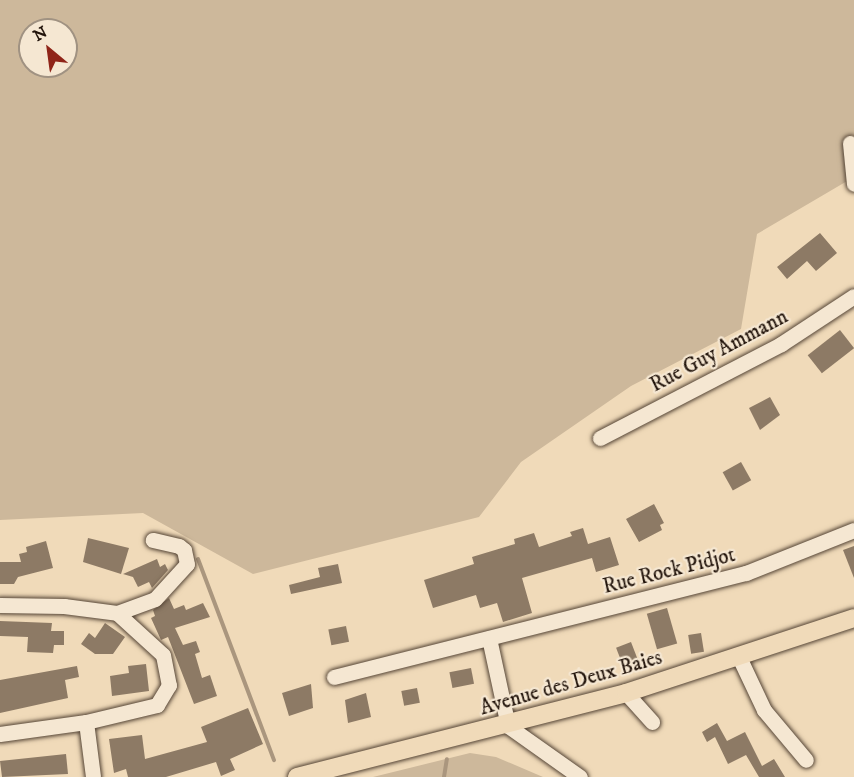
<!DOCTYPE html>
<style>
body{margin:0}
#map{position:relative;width:854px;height:777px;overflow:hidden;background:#f0dab9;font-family:"IM FELL DW Pica",serif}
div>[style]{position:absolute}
.green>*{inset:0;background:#cdb89b}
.stream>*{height:4px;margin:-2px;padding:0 2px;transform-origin:2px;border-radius:2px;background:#aa967e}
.building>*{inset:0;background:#8d7a65;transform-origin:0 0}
.roads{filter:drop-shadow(0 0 2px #554536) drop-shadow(0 0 2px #554536)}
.minor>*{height:15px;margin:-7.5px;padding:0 7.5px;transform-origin:7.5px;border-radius:7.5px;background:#f5e7d2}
.major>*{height:18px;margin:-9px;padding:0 9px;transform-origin:9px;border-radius:9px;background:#f0dab9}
span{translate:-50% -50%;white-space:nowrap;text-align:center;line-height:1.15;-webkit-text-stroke:4.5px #f5e7d2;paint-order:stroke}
.street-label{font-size:21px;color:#21130a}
.north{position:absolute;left:18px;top:18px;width:60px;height:60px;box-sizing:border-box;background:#f5e7d2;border:2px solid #a09282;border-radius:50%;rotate:331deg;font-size:16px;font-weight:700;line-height:24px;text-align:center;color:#21130a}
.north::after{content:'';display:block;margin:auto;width:21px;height:27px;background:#8f2418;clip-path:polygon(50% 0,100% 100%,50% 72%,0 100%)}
</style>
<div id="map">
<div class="green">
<i style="clip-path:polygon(evenodd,0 0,854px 0,854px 177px,757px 234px,741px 329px,631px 386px,521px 462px,479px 517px,253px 574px,143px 513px,0 520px,0 0,30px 30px,66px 30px,66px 66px,30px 66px,30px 30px)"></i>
<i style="clip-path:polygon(470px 753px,496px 757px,543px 777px,373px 777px)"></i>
</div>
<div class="stream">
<i style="left:198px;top:559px;width:215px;rotate:69.3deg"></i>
<i style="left:444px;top:777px;width:18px;rotate:-81deg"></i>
</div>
<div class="building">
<i style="clip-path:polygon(820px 233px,837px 253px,816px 271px,807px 261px,787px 279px,777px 267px)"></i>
<i style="left:840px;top:330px;width:23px;height:41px;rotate:52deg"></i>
<i style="clip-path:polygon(770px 397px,780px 415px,760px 430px,749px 408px)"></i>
<i style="left:741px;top:462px;width:21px;height:21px;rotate:61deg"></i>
<i style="clip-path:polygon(654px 504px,664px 523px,660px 525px,662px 530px,639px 542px,626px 519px)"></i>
<i style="clip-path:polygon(583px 528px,588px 544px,610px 537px,619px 565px,596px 572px,592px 558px,522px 578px,532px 613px,503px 622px,497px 603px,480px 608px,476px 595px,433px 608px,424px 580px,474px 564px,472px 557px,515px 544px,514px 539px,534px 533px,539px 547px,572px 536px,570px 532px)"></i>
<i style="clip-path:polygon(88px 538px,129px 548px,121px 574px,83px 562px)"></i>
<i style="clip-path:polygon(46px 541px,53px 568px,18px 577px,14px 584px,0 584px,0 562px,21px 562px,19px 554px,27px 552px,26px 547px)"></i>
<i style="clip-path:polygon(854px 546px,854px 578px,843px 550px)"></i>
<i style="clip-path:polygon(157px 559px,160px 567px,165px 564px,168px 570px,152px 588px,149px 582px,138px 587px,133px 577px,123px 574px)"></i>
<i style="clip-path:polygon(338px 564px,342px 583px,291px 594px,289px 585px,320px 577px,318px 568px)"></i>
<i style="clip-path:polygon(169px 598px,174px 609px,184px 605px,186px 610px,203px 603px,210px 617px,175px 628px,183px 645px,196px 641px,200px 652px,195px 654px,202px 678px,210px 675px,217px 696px,194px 704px,168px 637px,161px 640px,151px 618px,155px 616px,153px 610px)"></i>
<i style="left:667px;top:608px;width:37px;height:21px;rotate:74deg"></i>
<i style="clip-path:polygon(0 621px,52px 623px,51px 631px,64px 631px,64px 645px,54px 645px,53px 653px,27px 652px,28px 637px,0 636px)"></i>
<i style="clip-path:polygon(105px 623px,125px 637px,113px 654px,95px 654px,81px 644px,89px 633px,95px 638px)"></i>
<i style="left:346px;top:626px;width:16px;height:18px;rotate:79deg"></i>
<i style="left:701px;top:633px;width:19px;height:13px;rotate:81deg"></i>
<i style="left:631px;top:642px;width:25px;height:16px;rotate:69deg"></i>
<i style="clip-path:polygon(146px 664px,149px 691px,112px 696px,110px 676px,129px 673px,128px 666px)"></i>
<i style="clip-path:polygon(77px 666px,79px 677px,65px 680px,68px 698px,0 713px,0 680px)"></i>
<i style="left:471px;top:668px;width:16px;height:22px;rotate:79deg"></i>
<i style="clip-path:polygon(311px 684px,313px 708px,289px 716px,282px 693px)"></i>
<i style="left:417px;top:688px;width:15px;height:16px;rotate:79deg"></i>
<i style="clip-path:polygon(366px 693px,371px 717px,348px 723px,345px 700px)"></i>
<i style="clip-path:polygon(248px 708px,263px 744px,230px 759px,235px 770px,221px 776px,216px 762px,166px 777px,128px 777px,126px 769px,114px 773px,109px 739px,142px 735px,145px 759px,207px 742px,201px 727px)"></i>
<i style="clip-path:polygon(717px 723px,727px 741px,745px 732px,762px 766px,774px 759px,785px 777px,759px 777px,746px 755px,728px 764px,715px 737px,707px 742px,702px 732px)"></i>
<i style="clip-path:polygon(66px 754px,68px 774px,2px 777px,0 761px)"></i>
</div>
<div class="roads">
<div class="minor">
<i style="left:850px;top:143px;width:41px;rotate:84.4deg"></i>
<i style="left:600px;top:438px;width:204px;rotate:-27.4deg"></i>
<i style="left:781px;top:344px;width:87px;rotate:-33.3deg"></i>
<i style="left:0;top:605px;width:64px;rotate:0.9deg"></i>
<i style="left:64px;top:606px;width:53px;rotate:7.5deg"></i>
<i style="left:117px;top:613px;width:62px;rotate:42.4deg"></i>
<i style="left:163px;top:655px;width:31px;rotate:79deg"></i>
<i style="left:169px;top:685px;width:23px;rotate:121deg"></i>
<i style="left:157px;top:705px;width:73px;rotate:166.5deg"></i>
<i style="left:86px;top:722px;width:87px;rotate:172.1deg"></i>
<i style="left:117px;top:613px;width:40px;rotate:-20.2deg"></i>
<i style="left:155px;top:599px;width:47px;rotate:-47.6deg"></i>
<i style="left:187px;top:564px;width:14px;rotate:-102deg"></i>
<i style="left:184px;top:550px;width:6px;rotate:-141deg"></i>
<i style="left:179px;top:546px;width:27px;rotate:-167deg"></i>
<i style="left:489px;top:638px;width:90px;rotate:77.8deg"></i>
<i style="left:508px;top:726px;width:88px;rotate:35.3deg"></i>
<i style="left:739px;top:657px;width:59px;rotate:64.7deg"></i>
<i style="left:764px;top:710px;width:65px;rotate:50deg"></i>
<i style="left:334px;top:677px;width:425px;rotate:-14.2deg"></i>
<i style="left:746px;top:573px;width:116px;rotate:-21.7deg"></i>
<i style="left:626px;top:693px;width:39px;rotate:48deg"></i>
<i style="left:86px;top:722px;width:55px;rotate:82.7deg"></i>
</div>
<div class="major">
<i style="left:297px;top:777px;width:340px;rotate:-14.3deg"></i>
<i style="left:626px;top:693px;width:240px;rotate:-18.2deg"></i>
</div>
</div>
<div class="street-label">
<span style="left:719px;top:351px;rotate:-28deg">Rue Guy Ammann</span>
<span style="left:669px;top:571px;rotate:-14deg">Rue Rock Pidjot</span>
<span style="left:571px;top:683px;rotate:-16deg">Avenue des Deux Baies</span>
</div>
<div class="north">N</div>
</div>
